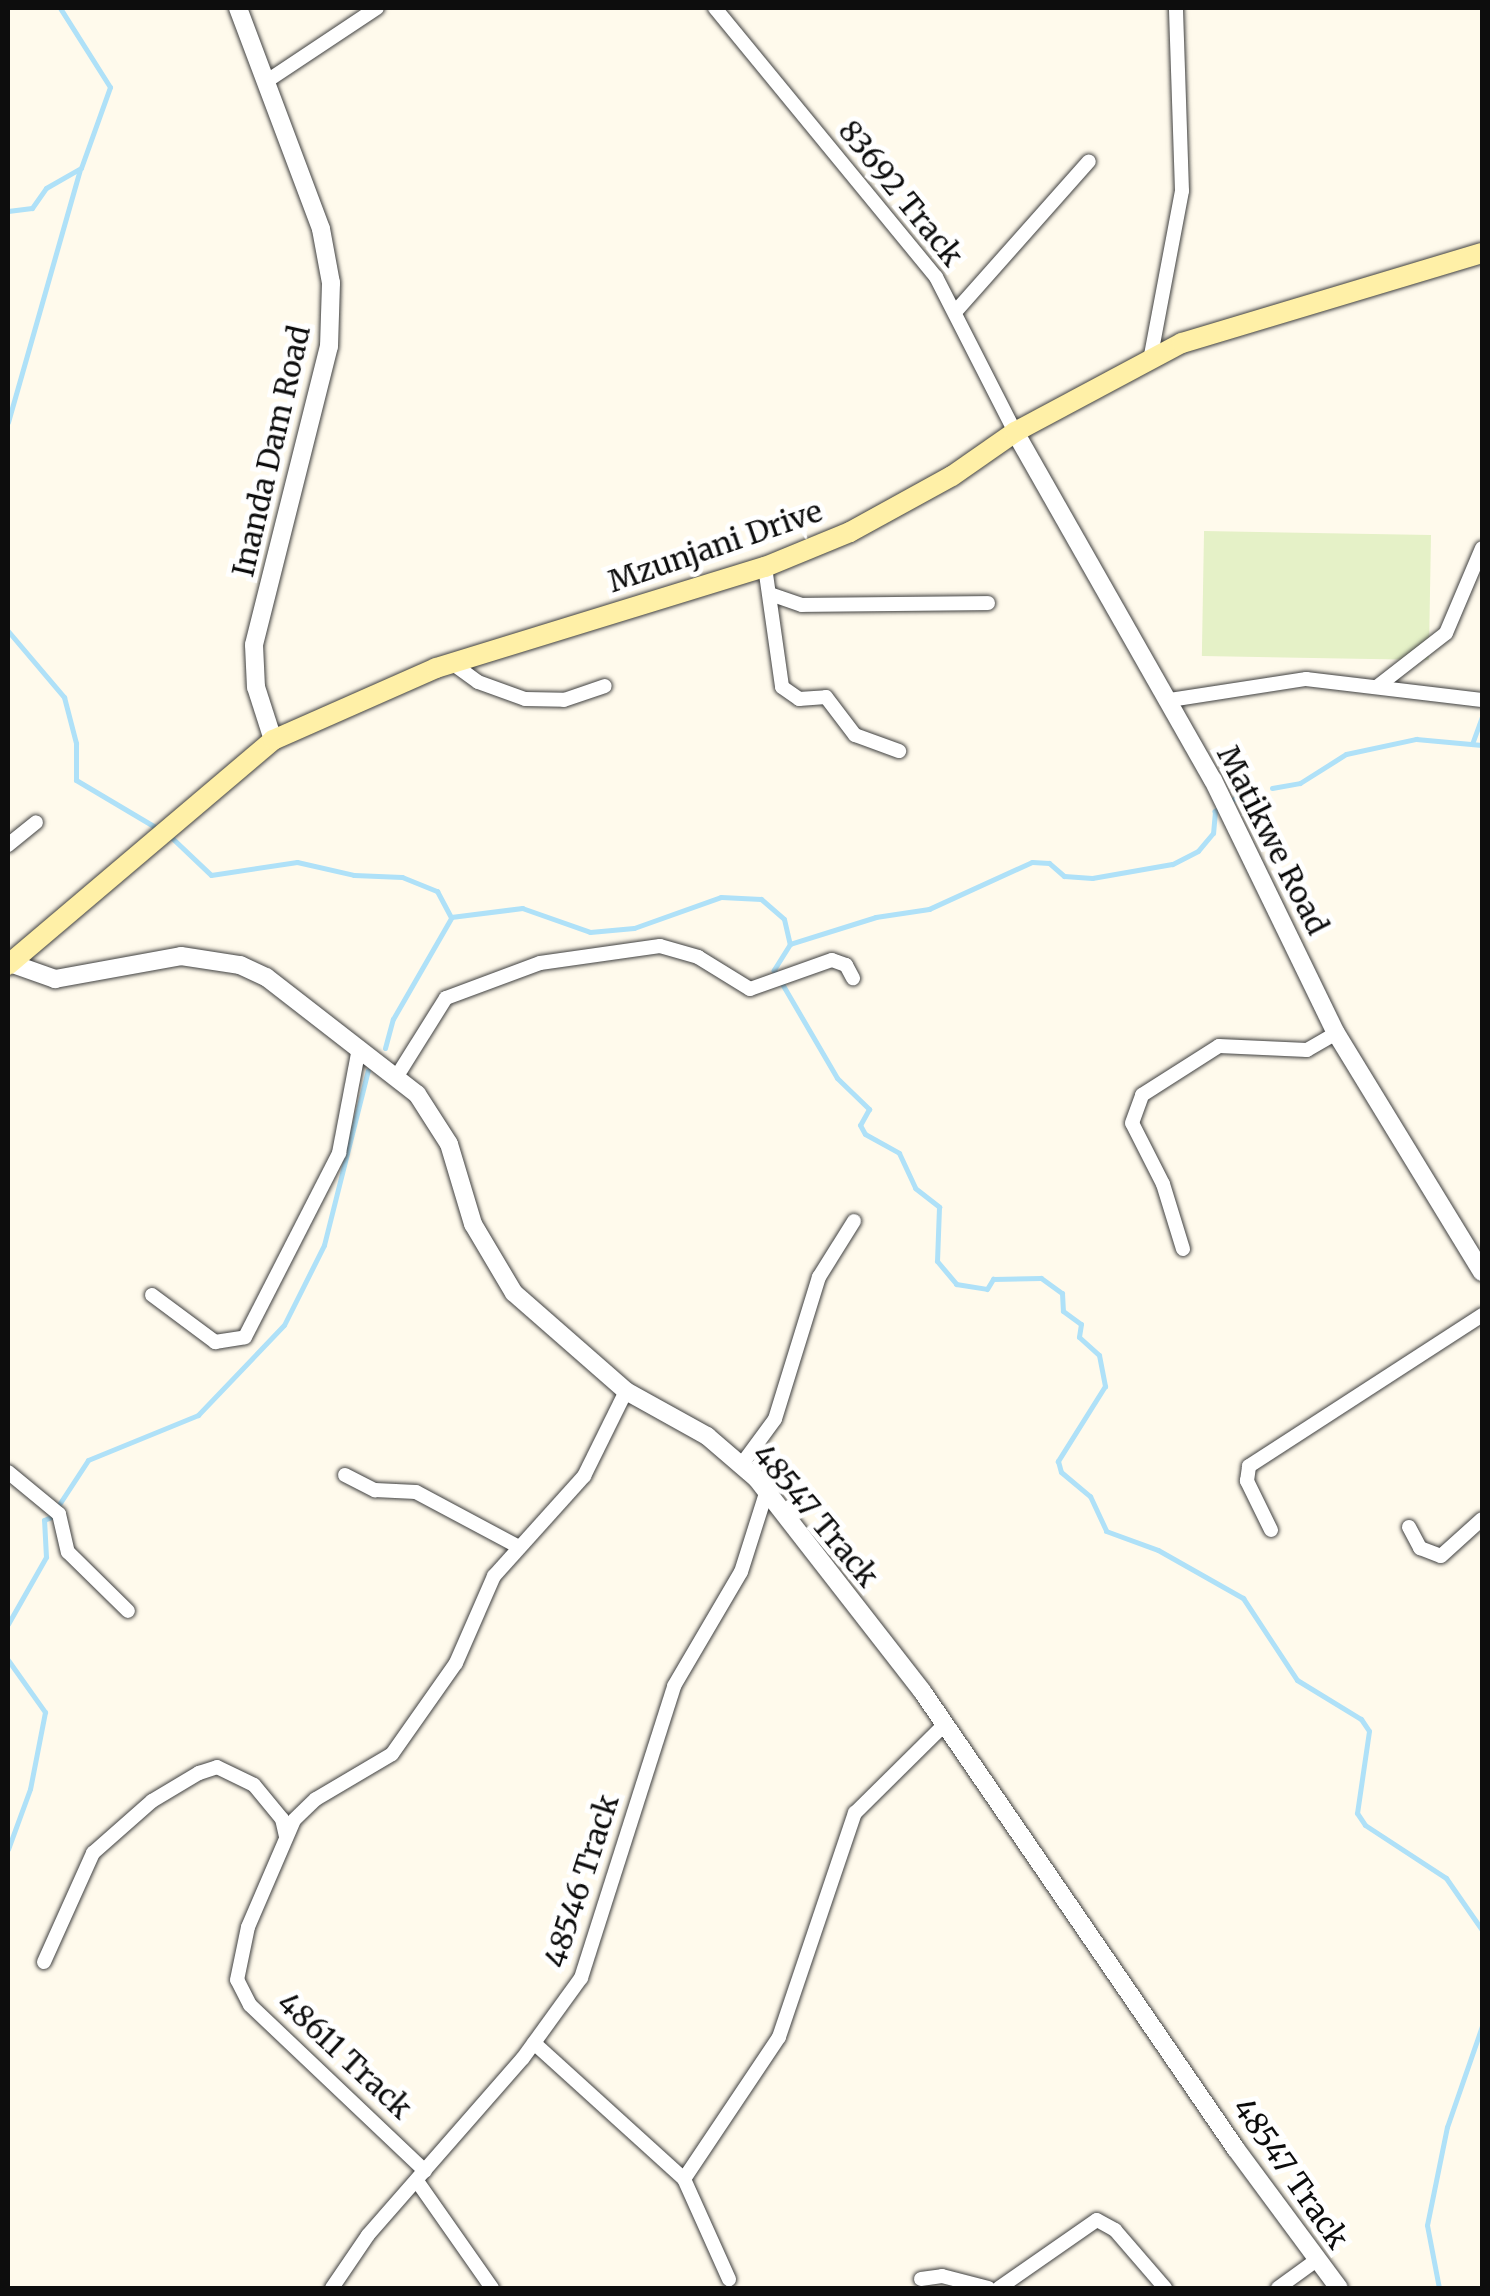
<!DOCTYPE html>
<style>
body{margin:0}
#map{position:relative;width:1490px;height:2296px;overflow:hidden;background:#fffaec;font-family:Merriweather,serif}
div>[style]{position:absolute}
.pitch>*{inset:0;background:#e5f1c7;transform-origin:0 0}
.stream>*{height:5px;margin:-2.5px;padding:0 2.5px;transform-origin:2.5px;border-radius:2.5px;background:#afe1f8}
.roads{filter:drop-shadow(0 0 2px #404040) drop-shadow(0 0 2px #404040)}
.minor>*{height:14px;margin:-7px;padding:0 7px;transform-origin:7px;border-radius:7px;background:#fff}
.tertiary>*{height:18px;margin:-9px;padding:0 9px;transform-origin:9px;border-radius:9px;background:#fff}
.secondary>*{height:20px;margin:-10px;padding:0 10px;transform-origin:10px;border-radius:10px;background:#fff0a7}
span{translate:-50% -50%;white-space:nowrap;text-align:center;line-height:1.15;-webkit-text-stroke:10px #fff;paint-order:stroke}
.street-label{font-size:30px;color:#0d0d0d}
.frame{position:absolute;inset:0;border:10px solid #0d0d0d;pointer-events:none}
</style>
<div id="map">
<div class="pitch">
<i style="left:1431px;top:535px;width:125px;height:227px;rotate:91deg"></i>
</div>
<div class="stream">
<i style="left:8px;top:211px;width:24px;rotate:-7deg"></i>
<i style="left:32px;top:208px;width:24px;rotate:-55deg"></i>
<i style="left:46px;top:188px;width:40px;rotate:-29.7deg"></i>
<i style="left:81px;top:168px;width:86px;rotate:-70.3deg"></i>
<i style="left:110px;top:87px;width:93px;rotate:-122.3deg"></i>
<i style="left:8px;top:422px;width:262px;rotate:-74.1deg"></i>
<i style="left:8px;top:631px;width:87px;rotate:49.7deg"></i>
<i style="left:64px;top:697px;width:48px;rotate:75.4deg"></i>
<i style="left:76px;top:743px;width:37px;rotate:90deg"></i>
<i style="left:76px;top:780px;width:94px;rotate:30.7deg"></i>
<i style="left:1472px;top:744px;width:29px;rotate:-70deg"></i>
<i style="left:1272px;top:788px;width:28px;rotate:-10deg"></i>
<i style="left:1300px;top:783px;width:54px;rotate:-32.2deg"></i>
<i style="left:1346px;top:754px;width:72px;rotate:-12.1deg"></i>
<i style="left:1416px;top:739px;width:66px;rotate:5.2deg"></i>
<i style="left:1245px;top:792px;width:36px;rotate:148deg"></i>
<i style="left:1215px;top:811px;width:22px;rotate:95deg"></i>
<i style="left:1213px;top:833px;width:23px;rotate:130deg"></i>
<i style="left:1198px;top:851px;width:29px;rotate:153deg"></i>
<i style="left:1172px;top:864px;width:81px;rotate:170.1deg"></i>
<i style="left:1092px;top:878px;width:28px;rotate:-176deg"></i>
<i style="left:1064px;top:876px;width:20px;rotate:-139deg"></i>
<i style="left:1049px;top:863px;width:17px;rotate:-177deg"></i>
<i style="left:1032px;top:862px;width:113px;rotate:155.5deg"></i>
<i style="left:929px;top:909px;width:54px;rotate:171.4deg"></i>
<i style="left:876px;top:917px;width:90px;rotate:162.6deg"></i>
<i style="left:790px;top:944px;width:31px;rotate:122deg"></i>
<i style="left:774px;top:970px;width:125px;rotate:59.7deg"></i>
<i style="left:837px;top:1078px;width:45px;rotate:44.1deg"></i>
<i style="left:869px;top:1109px;width:18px;rotate:119deg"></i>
<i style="left:860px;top:1125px;width:10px;rotate:61deg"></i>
<i style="left:865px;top:1134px;width:39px;rotate:29deg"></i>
<i style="left:899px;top:1153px;width:38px;rotate:65deg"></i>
<i style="left:915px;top:1188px;width:31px;rotate:38deg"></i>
<i style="left:939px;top:1207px;width:54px;rotate:92.1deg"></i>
<i style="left:937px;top:1261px;width:30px;rotate:50deg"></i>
<i style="left:956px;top:1284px;width:31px;rotate:9deg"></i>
<i style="left:987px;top:1289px;width:12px;rotate:-59deg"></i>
<i style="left:993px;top:1279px;width:48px;rotate:-1.2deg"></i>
<i style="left:1041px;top:1278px;width:26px;rotate:36deg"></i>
<i style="left:1062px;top:1293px;width:18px;rotate:87deg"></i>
<i style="left:1063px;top:1311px;width:22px;rotate:36deg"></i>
<i style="left:1081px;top:1324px;width:13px;rotate:99deg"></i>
<i style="left:1079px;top:1337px;width:27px;rotate:42deg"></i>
<i style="left:1099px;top:1355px;width:32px;rotate:79deg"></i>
<i style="left:1105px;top:1386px;width:89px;rotate:122.1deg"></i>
<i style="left:1058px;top:1461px;width:11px;rotate:75deg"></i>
<i style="left:1061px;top:1472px;width:38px;rotate:40deg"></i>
<i style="left:1090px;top:1496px;width:38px;rotate:65deg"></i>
<i style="left:1106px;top:1531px;width:55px;rotate:20.1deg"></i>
<i style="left:1158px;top:1550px;width:98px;rotate:29.5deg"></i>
<i style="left:1243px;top:1598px;width:98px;rotate:56.6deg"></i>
<i style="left:1297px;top:1680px;width:75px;rotate:31.4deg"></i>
<i style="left:1361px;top:1719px;width:14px;rotate:56deg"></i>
<i style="left:1369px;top:1731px;width:83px;rotate:98.3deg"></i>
<i style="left:1357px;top:1813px;width:14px;rotate:56deg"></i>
<i style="left:1365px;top:1825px;width:97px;rotate:33.2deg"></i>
<i style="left:1446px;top:1878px;width:63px;rotate:55.3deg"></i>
<i style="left:171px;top:837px;width:55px;rotate:43.5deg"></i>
<i style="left:211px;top:875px;width:87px;rotate:-8.6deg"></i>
<i style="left:297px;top:862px;width:58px;rotate:12.8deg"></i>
<i style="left:354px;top:875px;width:48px;rotate:2.4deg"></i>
<i style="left:402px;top:877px;width:38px;rotate:22deg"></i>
<i style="left:437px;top:891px;width:30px;rotate:62deg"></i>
<i style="left:451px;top:917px;width:72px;rotate:-7.2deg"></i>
<i style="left:522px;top:908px;width:72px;rotate:19.4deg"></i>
<i style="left:590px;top:932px;width:44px;rotate:-5.2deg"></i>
<i style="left:634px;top:928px;width:92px;rotate:-19.6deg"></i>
<i style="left:721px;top:897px;width:40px;rotate:2.9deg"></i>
<i style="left:761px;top:899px;width:30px;rotate:41deg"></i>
<i style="left:784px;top:919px;width:26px;rotate:77deg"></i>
<i style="left:385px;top:1048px;width:30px;rotate:-75deg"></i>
<i style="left:393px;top:1019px;width:116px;rotate:-60.1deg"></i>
<i style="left:60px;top:1503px;width:51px;rotate:-56.9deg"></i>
<i style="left:88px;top:1460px;width:119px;rotate:-22.2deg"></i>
<i style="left:198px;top:1415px;width:124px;rotate:-46.3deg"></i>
<i style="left:284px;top:1325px;width:89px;rotate:-63.4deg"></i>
<i style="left:324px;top:1245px;width:180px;rotate:-75.9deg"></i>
<i style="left:8px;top:1624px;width:77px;rotate:-60.4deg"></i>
<i style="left:46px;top:1557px;width:37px;rotate:-93deg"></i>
<i style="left:44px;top:1520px;width:8px;rotate:-23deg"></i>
<i style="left:8px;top:1660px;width:64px;rotate:54.6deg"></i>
<i style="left:45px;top:1712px;width:78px;rotate:101deg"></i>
<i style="left:30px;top:1789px;width:64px;rotate:110.1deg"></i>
<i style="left:1439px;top:2288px;width:64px;rotate:-100.8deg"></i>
<i style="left:1427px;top:2225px;width:100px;rotate:-78.5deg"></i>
<i style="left:1447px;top:2127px;width:107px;rotate:-70.9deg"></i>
</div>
<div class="roads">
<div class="minor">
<i style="left:715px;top:8px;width:348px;rotate:50.6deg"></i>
<i style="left:936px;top:277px;width:174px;rotate:63deg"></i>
<i style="left:267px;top:81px;width:132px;rotate:-33.6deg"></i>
<i style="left:956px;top:311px;width:200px;rotate:-48.4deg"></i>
<i style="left:1151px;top:355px;width:167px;rotate:-79.3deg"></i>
<i style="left:1182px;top:191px;width:183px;rotate:-91.9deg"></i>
<i style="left:765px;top:567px;width:121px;rotate:81.9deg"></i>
<i style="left:782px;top:687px;width:21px;rotate:35deg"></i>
<i style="left:799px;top:699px;width:27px;rotate:-4deg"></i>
<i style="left:826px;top:697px;width:48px;rotate:52.7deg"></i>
<i style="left:855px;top:735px;width:47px;rotate:20deg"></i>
<i style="left:770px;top:594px;width:34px;rotate:19deg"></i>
<i style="left:802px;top:605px;width:186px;rotate:-0.6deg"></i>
<i style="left:452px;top:663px;width:32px;rotate:36deg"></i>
<i style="left:478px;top:682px;width:50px;rotate:19.9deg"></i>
<i style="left:525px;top:699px;width:39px;rotate:1deg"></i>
<i style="left:564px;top:700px;width:43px;rotate:-18.9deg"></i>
<i style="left:1378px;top:686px;width:86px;rotate:-37.9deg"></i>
<i style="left:1446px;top:633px;width:92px;rotate:-67deg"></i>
<i style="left:1170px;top:700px;width:138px;rotate:-8.8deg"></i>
<i style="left:1306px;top:679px;width:177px;rotate:6.8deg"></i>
<i style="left:8px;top:845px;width:36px;rotate:-39deg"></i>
<i style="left:397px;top:1076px;width:92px;rotate:-57.9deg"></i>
<i style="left:446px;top:998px;width:100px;rotate:-20.4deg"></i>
<i style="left:540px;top:963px;width:121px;rotate:-8.1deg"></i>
<i style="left:660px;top:946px;width:40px;rotate:16deg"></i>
<i style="left:698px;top:957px;width:61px;rotate:31.6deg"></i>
<i style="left:750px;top:989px;width:87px;rotate:-19.5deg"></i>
<i style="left:832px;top:960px;width:15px;rotate:20deg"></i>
<i style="left:846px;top:965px;width:15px;rotate:62deg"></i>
<i style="left:1183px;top:1249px;width:68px;rotate:-107.1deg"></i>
<i style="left:1163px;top:1184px;width:68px;rotate:-116.9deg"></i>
<i style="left:1132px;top:1123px;width:30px;rotate:-70deg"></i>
<i style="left:1142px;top:1095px;width:91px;rotate:-32.5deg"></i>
<i style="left:1219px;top:1046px;width:88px;rotate:2.6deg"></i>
<i style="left:1307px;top:1050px;width:34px;rotate:-30deg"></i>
<i style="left:152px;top:1295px;width:79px;rotate:36.7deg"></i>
<i style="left:215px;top:1342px;width:30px;rotate:-9deg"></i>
<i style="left:245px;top:1337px;width:207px;rotate:-62.9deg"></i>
<i style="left:339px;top:1153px;width:107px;rotate:-79.2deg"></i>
<i style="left:742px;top:1464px;width:56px;rotate:-53.7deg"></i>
<i style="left:775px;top:1419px;width:149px;rotate:-72.8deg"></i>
<i style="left:819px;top:1277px;width:66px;rotate:-58deg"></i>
<i style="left:8px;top:1472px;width:66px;rotate:39.5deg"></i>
<i style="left:59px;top:1514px;width:39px;rotate:77deg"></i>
<i style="left:68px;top:1552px;width:84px;rotate:44.5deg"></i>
<i style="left:345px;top:1475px;width:34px;rotate:27deg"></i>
<i style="left:375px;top:1490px;width:41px;rotate:2.8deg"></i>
<i style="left:416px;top:1492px;width:117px;rotate:28.1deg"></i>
<i style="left:1409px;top:1527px;width:24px;rotate:62deg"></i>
<i style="left:1420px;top:1548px;width:22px;rotate:21deg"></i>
<i style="left:1441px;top:1556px;width:55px;rotate:-42.1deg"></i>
<i style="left:1271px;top:1530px;width:55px;rotate:-116.1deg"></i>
<i style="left:1247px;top:1481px;width:15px;rotate:-82deg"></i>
<i style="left:1249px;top:1466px;width:278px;rotate:-32.9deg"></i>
<i style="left:44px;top:1962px;width:120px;rotate:-65.8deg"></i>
<i style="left:93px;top:1853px;width:79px;rotate:-41.4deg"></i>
<i style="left:152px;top:1801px;width:55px;rotate:-30.8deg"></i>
<i style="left:199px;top:1773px;width:19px;rotate:-18deg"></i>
<i style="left:217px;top:1767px;width:41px;rotate:25.9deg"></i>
<i style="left:254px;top:1785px;width:44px;rotate:50.5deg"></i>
<i style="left:282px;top:1819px;width:17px;rotate:77deg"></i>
<i style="left:534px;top:2043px;width:202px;rotate:42.2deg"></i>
<i style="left:684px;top:2179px;width:110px;rotate:65.8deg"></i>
<i style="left:425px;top:2171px;width:241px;rotate:-136.5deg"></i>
<i style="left:250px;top:2005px;width:28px;rotate:-117deg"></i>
<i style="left:237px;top:1980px;width:54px;rotate:-78.3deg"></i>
<i style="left:248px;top:1927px;width:116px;rotate:-66.7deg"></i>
<i style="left:294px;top:1820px;width:30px;rotate:-44deg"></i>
<i style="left:316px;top:1799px;width:88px;rotate:-30.6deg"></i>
<i style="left:392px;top:1754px;width:111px;rotate:-54.9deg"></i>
<i style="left:456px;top:1663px;width:95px;rotate:-66.4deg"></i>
<i style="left:494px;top:1576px;width:135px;rotate:-48deg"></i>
<i style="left:584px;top:1476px;width:95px;rotate:-63.7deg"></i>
<i style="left:684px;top:2179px;width:171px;rotate:-56.2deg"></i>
<i style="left:779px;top:2037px;width:237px;rotate:-71.3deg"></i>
<i style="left:855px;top:1813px;width:125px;rotate:-44.7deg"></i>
<i style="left:417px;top:2181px;width:131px;rotate:55deg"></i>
<i style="left:921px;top:2279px;width:21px;rotate:-8deg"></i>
<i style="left:942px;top:2276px;width:48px;rotate:14.6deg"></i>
<i style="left:332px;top:2288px;width:64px;rotate:-55.8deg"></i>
<i style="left:368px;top:2235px;width:235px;rotate:-48.8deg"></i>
<i style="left:523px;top:2058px;width:99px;rotate:-54.1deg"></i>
<i style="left:581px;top:1978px;width:306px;rotate:-72.3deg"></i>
<i style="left:674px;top:1686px;width:132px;rotate:-59.6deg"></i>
<i style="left:741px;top:1572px;width:83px;rotate:-72.4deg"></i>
<i style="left:999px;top:2288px;width:119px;rotate:-34.8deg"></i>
<i style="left:1097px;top:2220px;width:21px;rotate:29deg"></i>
<i style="left:1115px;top:2230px;width:77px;rotate:49.2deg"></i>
<i style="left:1278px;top:2288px;width:49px;rotate:-35.9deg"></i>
</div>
<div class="tertiary">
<i style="left:238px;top:8px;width:236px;rotate:69.4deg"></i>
<i style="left:321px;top:229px;width:55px;rotate:79.5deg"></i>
<i style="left:331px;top:283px;width:63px;rotate:91.8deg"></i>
<i style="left:329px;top:346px;width:308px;rotate:104.1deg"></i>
<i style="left:254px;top:645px;width:42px;rotate:87.3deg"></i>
<i style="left:256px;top:687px;width:56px;rotate:72.2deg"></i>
<i style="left:1015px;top:432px;width:400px;rotate:60.4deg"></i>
<i style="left:1213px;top:780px;width:281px;rotate:64.1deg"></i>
<i style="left:1336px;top:1033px;width:280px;rotate:58.6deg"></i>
<i style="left:10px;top:963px;width:48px;rotate:19.6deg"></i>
<i style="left:55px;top:979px;width:128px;rotate:-10.3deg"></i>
<i style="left:181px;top:956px;width:60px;rotate:8.7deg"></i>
<i style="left:240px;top:965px;width:29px;rotate:25deg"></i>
<i style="left:266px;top:977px;width:191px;rotate:37.8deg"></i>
<i style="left:417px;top:1094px;width:59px;rotate:57.4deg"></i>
<i style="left:449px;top:1144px;width:84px;rotate:73.3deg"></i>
<i style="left:473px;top:1224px;width:80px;rotate:59.3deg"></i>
<i style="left:514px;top:1293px;width:149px;rotate:41.2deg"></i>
<i style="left:626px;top:1391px;width:93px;rotate:29.1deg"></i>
<i style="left:707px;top:1436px;width:66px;rotate:40.7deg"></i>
<i style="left:757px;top:1479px;width:269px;rotate:52.1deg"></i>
<i style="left:922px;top:1691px;width:555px;rotate:55.57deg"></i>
<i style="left:1236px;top:2149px;width:173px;rotate:53.5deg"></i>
</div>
<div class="secondary">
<i style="left:8px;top:965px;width:348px;rotate:-40.3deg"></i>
<i style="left:273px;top:740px;width:178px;rotate:-23.8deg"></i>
<i style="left:436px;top:668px;width:344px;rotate:-17.1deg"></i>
<i style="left:765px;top:567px;width:92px;rotate:-22.4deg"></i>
<i style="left:850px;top:532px;width:116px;rotate:-28.8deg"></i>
<i style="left:952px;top:476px;width:77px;rotate:-34.9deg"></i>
<i style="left:1015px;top:432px;width:189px;rotate:-28.1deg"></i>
<i style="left:1182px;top:343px;width:313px;rotate:-16.7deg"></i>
</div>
</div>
<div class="street-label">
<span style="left:901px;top:193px;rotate:51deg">83692 Track</span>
<span style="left:271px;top:451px;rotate:-77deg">Inanda Dam Road</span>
<span style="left:715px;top:546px;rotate:-19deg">Mzunjani Drive</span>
<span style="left:1273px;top:840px;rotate:63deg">Matikwe Road</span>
<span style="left:816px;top:1515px;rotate:50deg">48547 Track</span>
<span style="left:581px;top:1881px;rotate:-72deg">48546 Track</span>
<span style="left:345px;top:2055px;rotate:43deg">48611 Track</span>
<span style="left:1291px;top:2173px;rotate:55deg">48547 Track</span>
</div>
<div class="frame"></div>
</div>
